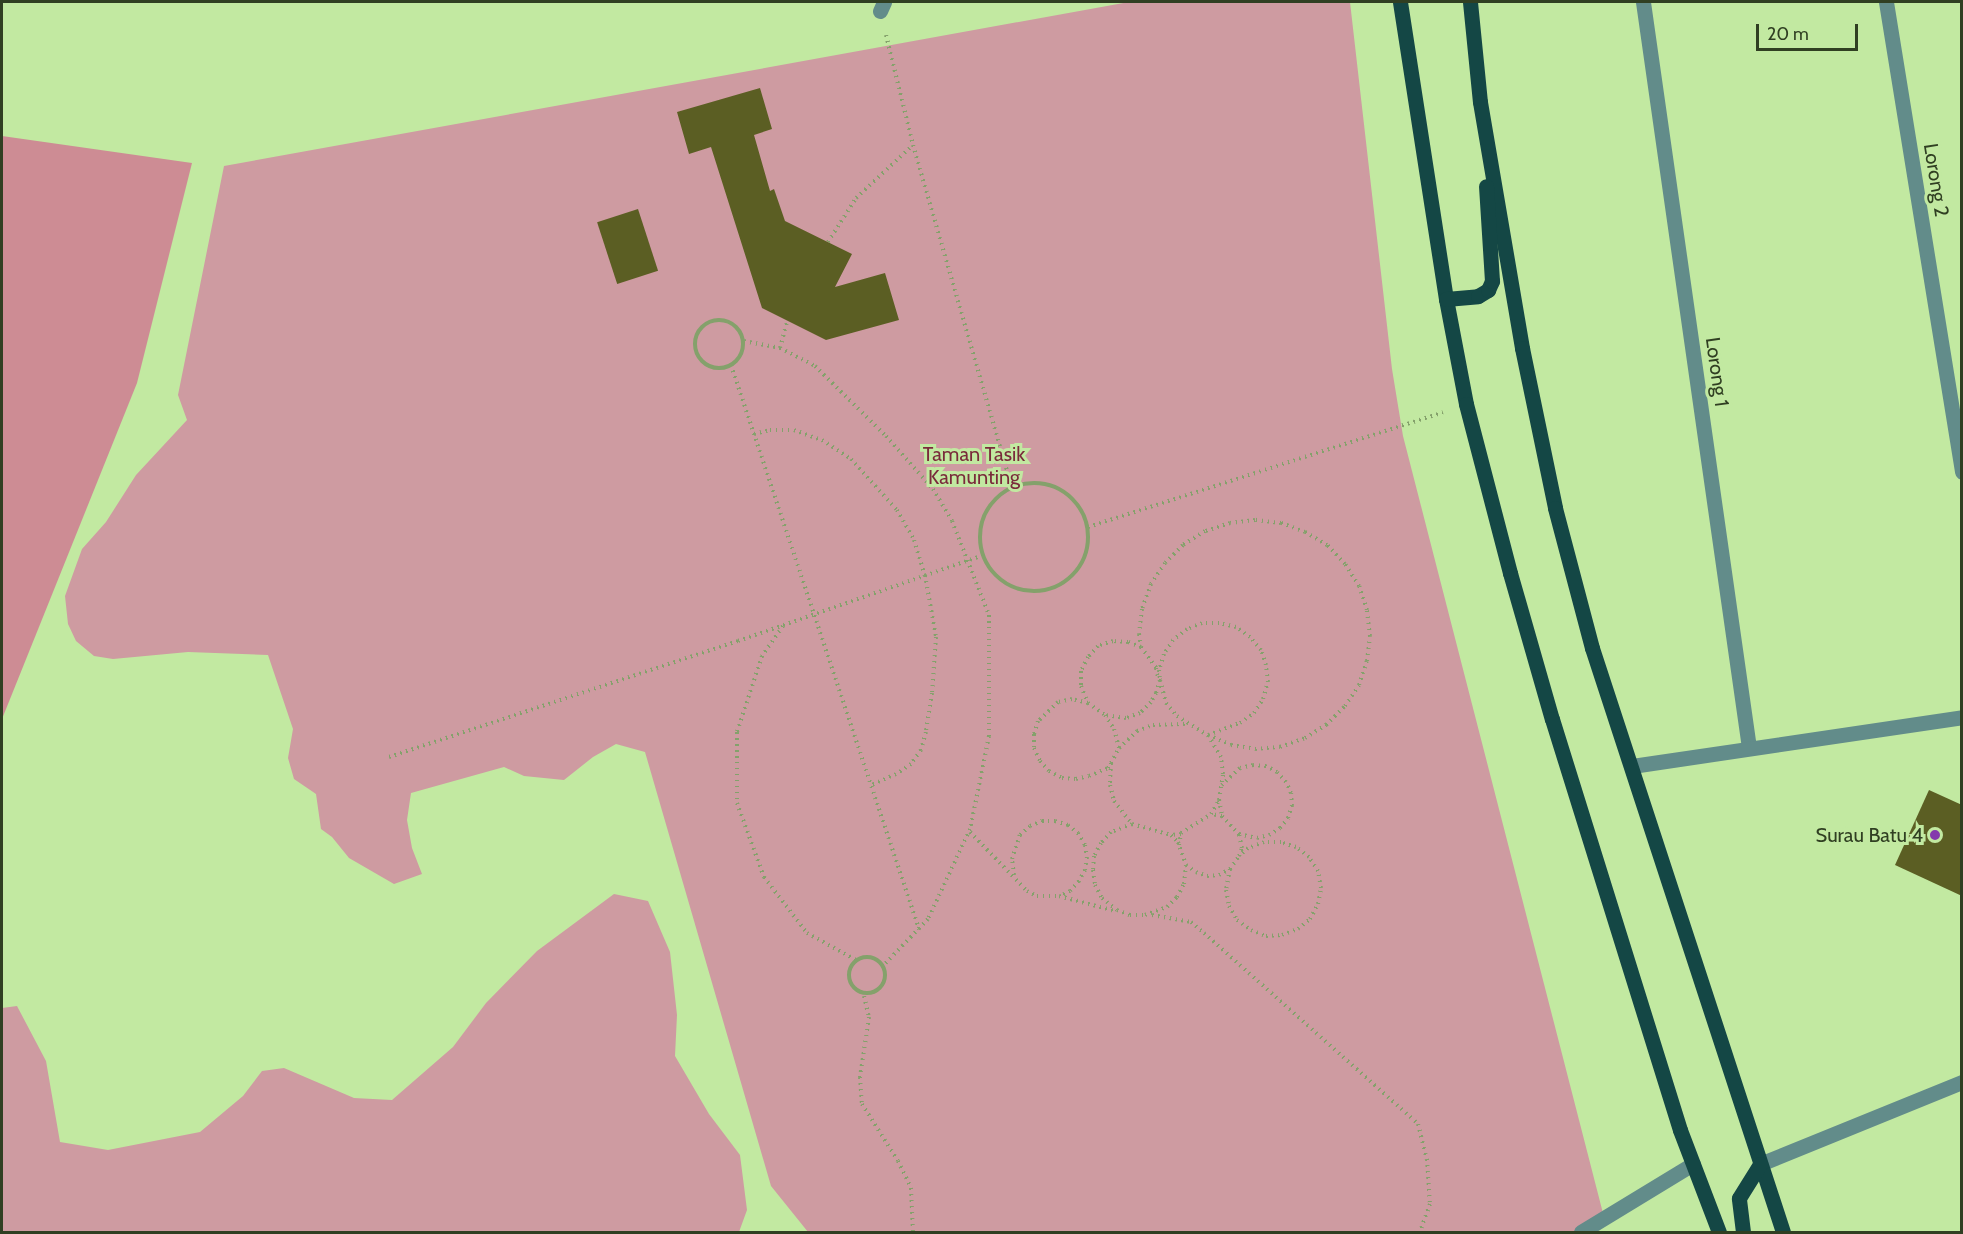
<!DOCTYPE html>
<style>
body{margin:0}
#map{position:relative;width:1963px;height:1234px;overflow:hidden;background:#c2e9a1;font-family:Cabin,sans-serif}
div>[style]{position:absolute}
.green>*{inset:0;background:#ce9ba1}
.forest>*{inset:0;background:#cd8c94}
.building>*{inset:0;background:#5b5e23;transform-origin:0 0}
.path>*{height:4px;margin-top:-2px;transform-origin:0;background:repeating-linear-gradient(90deg,#84a16b 0 1.5px,transparent 0 6px)}
.path>.ring{margin:-2px;padding:0;box-sizing:content-box;background:none;border:4px solid #84a16b;border-radius:50%}
.minor>*{height:15px;margin:-7.5px;padding:0 7.5px;transform-origin:7.5px;border-radius:7.5px;background:#628c8a}
.major>*{height:15px;margin:-7.5px;padding:0 7.5px;transform-origin:7.5px;border-radius:7.5px;background:#144745}
.dots>*{width:16px;height:16px;translate:-50% -50%;box-sizing:border-box;border:3px solid #c2e9a1;border-radius:50%}
span{translate:-50% -50%;white-space:nowrap;text-align:center;line-height:1.15;-webkit-text-stroke:6px #c2e9a1;paint-order:stroke}
.street-label{font-size:20px;color:#303f22}
.park-label{font-size:20px;color:#7a2b3b}
.poi-label{font-size:20px;color:#303f22}
.right{translate:-100% -50%;text-align:right}
.frame{position:absolute;inset:0;border:3px solid #303f22;pointer-events:none}
.scale{position:absolute;left:1756px;top:24px;width:102px;height:27px;box-sizing:border-box;border:3px solid #303f22;border-top:0;padding-left:8px;font-size:18px;line-height:21px;white-space:nowrap;color:#303f22;-webkit-text-stroke:4px #c2e9a1;paint-order:stroke}
</style>
<div id="map">
<div class="green">
<i style="clip-path:polygon(1129px 2px,1350px 2px,1392px 369px,1403px 436px,1605px 1221px,1573px 1232px,808px 1232px,771px 1186px,645px 752px,616px 744px,593px 757px,564px 780px,524px 776px,504px 767px,411px 793px,407px 820px,412px 848px,422px 874px,394px 884px,349px 858px,332px 837px,321px 829px,316px 794px,294px 779px,288px 758px,293px 729px,268px 655px,188px 652px,113px 659px,94px 656px,76px 641px,68px 624px,65px 596px,82px 549px,106px 522px,136px 475px,187px 420px,178px 395px,224px 166px)"></i>
<i style="clip-path:polygon(614px 894px,648px 901px,670px 952px,677px 1015px,675px 1056px,709px 1114px,740px 1155px,747px 1210px,739px 1232px,2px 1232px,2px 1008px,17px 1006px,46px 1061px,60px 1142px,108px 1150px,200px 1132px,243px 1096px,262px 1071px,284px 1068px,354px 1098px,392px 1100px,453px 1047px,486px 1003px,537px 951px)"></i>
</div>
<div class="forest">
<i style="clip-path:polygon(2px 136px,192px 163px,137px 383px,2px 719px)"></i>
</div>
<div class="building">
<i style="clip-path:polygon(760px 88px,772px 129px,754px 135px,770px 191px,774px 189px,785px 221px,852px 254px,835px 287px,885px 273px,899px 320px,826px 340px,762px 308px,711px 147px,689px 154px,677px 112px)"></i>
<i style="left:638px;top:209px;width:65px;height:43px;rotate:72deg"></i>
<i style="clip-path:polygon(1929px 790px,1962px 805px,1962px 896px,1895px 865px)"></i>
</div>
<div class="path">
<i style="left:886px;top:35px;width:113px;rotate:76.2deg"></i>
<i style="left:828px;top:242px;width:52px;rotate:-57.5deg"></i>
<i style="left:856px;top:198px;width:78px;rotate:-42.9deg"></i>
<i style="left:913px;top:145px;width:357px;rotate:73.9deg"></i>
<i class="ring" style="left:695px;top:320px;width:44px;height:44px"></i>
<i style="left:744px;top:341px;width:37px;rotate:11deg"></i>
<i style="left:780px;top:348px;width:39px;rotate:27deg"></i>
<i style="left:815px;top:366px;width:100px;rotate:44.6deg"></i>
<i style="left:886px;top:436px;width:71px;rotate:48.4deg"></i>
<i style="left:933px;top:489px;width:37px;rotate:59deg"></i>
<i style="left:952px;top:521px;width:101px;rotate:68.5deg"></i>
<i style="left:989px;top:615px;width:121px;rotate:90deg"></i>
<i style="left:989px;top:736px;width:95px;rotate:101.5deg"></i>
<i style="left:970px;top:829px;width:99px;rotate:115deg"></i>
<i style="left:928px;top:919px;width:65px;rotate:133.8deg"></i>
<i style="left:780px;top:348px;width:28px;rotate:-75deg"></i>
<i style="left:731px;top:365px;width:595px;rotate:71.57deg"></i>
<i style="left:754px;top:434px;width:16px;rotate:-14deg"></i>
<i style="left:770px;top:430px;width:24px"></i>
<i style="left:794px;top:430px;width:30px;rotate:20deg"></i>
<i style="left:822px;top:440px;width:35px;rotate:33deg"></i>
<i style="left:851px;top:459px;width:69px;rotate:48deg"></i>
<i style="left:897px;top:510px;width:34px;rotate:60deg"></i>
<i style="left:914px;top:540px;width:37px;rotate:73deg"></i>
<i style="left:925px;top:575px;width:63px;rotate:79.9deg"></i>
<i style="left:936px;top:637px;width:56px;rotate:94.1deg"></i>
<i style="left:932px;top:693px;width:39px;rotate:99deg"></i>
<i style="left:926px;top:732px;width:19px;rotate:106deg"></i>
<i style="left:921px;top:750px;width:17px;rotate:126deg"></i>
<i style="left:911px;top:764px;width:18px;rotate:146deg"></i>
<i style="left:896px;top:774px;width:27px;rotate:156deg"></i>
<i class="ring" style="left:980px;top:483px;width:104px;height:104px"></i>
<i style="left:1088px;top:527px;width:373px;rotate:-17.9deg"></i>
<i style="left:783px;top:626px;width:37px;rotate:125deg"></i>
<i style="left:762px;top:656px;width:80px;rotate:108.2deg"></i>
<i style="left:737px;top:732px;width:71px;rotate:90deg"></i>
<i style="left:737px;top:803px;width:79px;rotate:70deg"></i>
<i style="left:764px;top:877px;width:71px;rotate:52.5deg"></i>
<i style="left:807px;top:933px;width:56px;rotate:28.9deg"></i>
<i style="left:1141px;top:647px;width:26px;rotate:54deg"></i>
<i style="left:1156px;top:668px;width:6px;rotate:81deg"></i>
<i style="left:1157px;top:674px;width:7px;rotate:63deg"></i>
<i style="left:1160px;top:680px;width:24px;rotate:75deg"></i>
<i style="left:1166px;top:703px;width:17px;rotate:50deg"></i>
<i style="left:1177px;top:716px;width:36px;rotate:32deg"></i>
<i style="left:1208px;top:735px;width:34px;rotate:-21deg"></i>
<i style="left:1240px;top:723px;width:17px;rotate:-36deg"></i>
<i style="left:1254px;top:713px;width:17px;rotate:-57deg"></i>
<i style="left:1263px;top:699px;width:18px;rotate:-74deg"></i>
<i style="left:1268px;top:682px;width:17px;rotate:-97deg"></i>
<i style="left:1266px;top:665px;width:16px;rotate:-108deg"></i>
<i style="left:1261px;top:650px;width:17px;rotate:-130deg"></i>
<i style="left:1250px;top:637px;width:17px;rotate:-144deg"></i>
<i style="left:1236px;top:627px;width:17px;rotate:-167deg"></i>
<i style="left:1219px;top:623px;width:17px;rotate:180deg"></i>
<i style="left:1202px;top:623px;width:16px;rotate:158deg"></i>
<i style="left:1187px;top:629px;width:18px;rotate:142deg"></i>
<i style="left:1173px;top:640px;width:17px;rotate:123deg"></i>
<i style="left:1164px;top:654px;width:17px;rotate:107deg"></i>
<i style="left:1159px;top:670px;width:10px;rotate:84deg"></i>
<i style="left:1160px;top:680px;width:14px;rotate:107deg"></i>
<i style="left:1156px;top:693px;width:10px;rotate:119deg"></i>
<i style="left:1151px;top:702px;width:16px;rotate:135deg"></i>
<i style="left:1140px;top:713px;width:15px;rotate:160deg"></i>
<i style="left:1126px;top:718px;width:21px;rotate:-172deg"></i>
<i style="left:1105px;top:715px;width:17px;rotate:57deg"></i>
<i style="left:1114px;top:729px;width:20px;rotate:75deg"></i>
<i style="left:1119px;top:748px;width:25px;rotate:-43deg"></i>
<i style="left:1137px;top:731px;width:17px;rotate:-21deg"></i>
<i style="left:1153px;top:725px;width:35px;rotate:-2deg"></i>
<i style="left:1088px;top:703px;width:21px;rotate:35deg"></i>
<i style="left:389px;top:757px;width:368px;rotate:-18.4deg"></i>
<i style="left:738px;top:641px;width:260px;rotate:-19.3deg"></i>
<i style="left:1111px;top:763px;width:17px;rotate:-62deg"></i>
<i style="left:1219px;top:800px;width:16px;rotate:79deg"></i>
<i style="left:1222px;top:816px;width:11px;rotate:-170deg"></i>
<i style="left:1211px;top:814px;width:16px;rotate:-60deg"></i>
<i style="left:1219px;top:800px;width:26px;rotate:-81deg"></i>
<i style="left:1223px;top:774px;width:17px;rotate:-97deg"></i>
<i style="left:1221px;top:757px;width:26px;rotate:-121deg"></i>
<i style="left:1208px;top:735px;width:25px;rotate:23deg"></i>
<i style="left:1231px;top:745px;width:24px;rotate:9deg"></i>
<i style="left:1255px;top:749px;width:25px;rotate:-5deg"></i>
<i style="left:1280px;top:747px;width:27px;rotate:-20deg"></i>
<i style="left:1305px;top:738px;width:25px;rotate:-32deg"></i>
<i style="left:1326px;top:725px;width:27px;rotate:-45deg"></i>
<i style="left:1345px;top:706px;width:25px;rotate:-56deg"></i>
<i style="left:1359px;top:685px;width:25px;rotate:-72deg"></i>
<i style="left:1367px;top:661px;width:25px;rotate:-83deg"></i>
<i style="left:1370px;top:636px;width:26px;rotate:-97deg"></i>
<i style="left:1367px;top:610px;width:25px;rotate:-108deg"></i>
<i style="left:1359px;top:586px;width:26px;rotate:-122deg"></i>
<i style="left:1345px;top:564px;width:26px;rotate:-133deg"></i>
<i style="left:1327px;top:545px;width:26px;rotate:-149deg"></i>
<i style="left:1305px;top:532px;width:26px;rotate:-159deg"></i>
<i style="left:1281px;top:523px;width:26px;rotate:-173deg"></i>
<i style="left:1255px;top:520px;width:25px;rotate:173deg"></i>
<i style="left:1230px;top:523px;width:26px;rotate:162deg"></i>
<i style="left:1205px;top:531px;width:26px;rotate:148deg"></i>
<i style="left:1183px;top:545px;width:25px;rotate:135deg"></i>
<i style="left:1165px;top:563px;width:25px;rotate:124deg"></i>
<i style="left:1151px;top:584px;width:27px;rotate:110deg"></i>
<i style="left:1142px;top:609px;width:25px;rotate:97deg"></i>
<i style="left:1139px;top:634px;width:13px;rotate:81deg"></i>
<i style="left:1141px;top:647px;width:14px;rotate:-159deg"></i>
<i style="left:1128px;top:642px;width:15px;rotate:-176deg"></i>
<i style="left:1113px;top:641px;width:16px;rotate:162deg"></i>
<i style="left:1098px;top:646px;width:15px;rotate:132deg"></i>
<i style="left:1088px;top:657px;width:16px;rotate:117deg"></i>
<i style="left:1081px;top:671px;width:15px;rotate:90deg"></i>
<i style="left:1081px;top:686px;width:18px;rotate:68deg"></i>
<i style="left:1088px;top:703px;width:16px;rotate:-166deg"></i>
<i style="left:1072px;top:699px;width:14px;rotate:168deg"></i>
<i style="left:1058px;top:702px;width:28px;rotate:136deg"></i>
<i style="left:1038px;top:721px;width:14px;rotate:107deg"></i>
<i style="left:1034px;top:734px;width:14px;rotate:90deg"></i>
<i style="left:1034px;top:748px;width:14px;rotate:65deg"></i>
<i style="left:1040px;top:761px;width:13px;rotate:48deg"></i>
<i style="left:1049px;top:771px;width:15px;rotate:28deg"></i>
<i style="left:1062px;top:778px;width:14px;rotate:4deg"></i>
<i style="left:1076px;top:779px;width:13px;rotate:-13deg"></i>
<i style="left:1089px;top:776px;width:21px;rotate:-23deg"></i>
<i style="left:1108px;top:768px;width:6px;rotate:-59deg"></i>
<i style="left:1111px;top:763px;width:22px;rotate:93deg"></i>
<i style="left:1110px;top:785px;width:16px;rotate:76deg"></i>
<i style="left:1114px;top:801px;width:29px;rotate:52deg"></i>
<i style="left:1132px;top:824px;width:22px;rotate:159deg"></i>
<i style="left:1111px;top:832px;width:15px;rotate:132deg"></i>
<i style="left:1101px;top:843px;width:15px;rotate:118deg"></i>
<i style="left:1094px;top:856px;width:14px;rotate:94deg"></i>
<i style="left:1093px;top:870px;width:15px;rotate:82deg"></i>
<i style="left:1095px;top:885px;width:15px;rotate:62deg"></i>
<i style="left:1102px;top:898px;width:19px;rotate:39deg"></i>
<i style="left:1117px;top:910px;width:14px;rotate:21deg"></i>
<i style="left:1130px;top:915px;width:15px"></i>
<i style="left:1145px;top:915px;width:23px;rotate:-20deg"></i>
<i style="left:1167px;top:907px;width:14px;rotate:-45deg"></i>
<i style="left:1177px;top:897px;width:15px;rotate:-62deg"></i>
<i style="left:1184px;top:884px;width:19px;rotate:-84deg"></i>
<i style="left:1186px;top:865px;width:12px;rotate:35deg"></i>
<i style="left:1196px;top:872px;width:12px;rotate:20deg"></i>
<i style="left:1207px;top:876px;width:12px;rotate:-5deg"></i>
<i style="left:1219px;top:875px;width:13px;rotate:-29deg"></i>
<i style="left:1230px;top:869px;width:21px;rotate:101deg"></i>
<i style="left:1226px;top:890px;width:16px;rotate:79deg"></i>
<i style="left:1229px;top:906px;width:16px;rotate:60deg"></i>
<i style="left:1237px;top:920px;width:17px;rotate:36deg"></i>
<i style="left:1251px;top:930px;width:16px;rotate:22deg"></i>
<i style="left:1266px;top:936px;width:16px;rotate:-4deg"></i>
<i style="left:1282px;top:935px;width:17px;rotate:-21deg"></i>
<i style="left:1298px;top:929px;width:16px;rotate:-40deg"></i>
<i style="left:1310px;top:919px;width:17px;rotate:-62deg"></i>
<i style="left:1318px;top:904px;width:16px;rotate:-79deg"></i>
<i style="left:1321px;top:888px;width:17px;rotate:-100deg"></i>
<i style="left:1318px;top:871px;width:17px;rotate:-123deg"></i>
<i style="left:1309px;top:857px;width:16px;rotate:-142deg"></i>
<i style="left:1296px;top:847px;width:16px;rotate:-162deg"></i>
<i style="left:1281px;top:842px;width:17px;rotate:180deg"></i>
<i style="left:1264px;top:842px;width:17px;rotate:159deg"></i>
<i style="left:1248px;top:848px;width:12px;rotate:138deg"></i>
<i style="left:1239px;top:856px;width:9px;rotate:-69deg"></i>
<i style="left:1242px;top:848px;width:14px;rotate:-102deg"></i>
<i style="left:1239px;top:834px;width:18px;rotate:13deg"></i>
<i style="left:1257px;top:838px;width:12px;rotate:-14deg"></i>
<i style="left:1269px;top:835px;width:13px;rotate:-32deg"></i>
<i style="left:1280px;top:828px;width:13px;rotate:-51deg"></i>
<i style="left:1288px;top:818px;width:13px;rotate:-72deg"></i>
<i style="left:1292px;top:806px;width:13px;rotate:-94deg"></i>
<i style="left:1291px;top:793px;width:12px;rotate:-114deg"></i>
<i style="left:1286px;top:782px;width:13px;rotate:-132deg"></i>
<i style="left:1277px;top:772px;width:13px;rotate:-151deg"></i>
<i style="left:1266px;top:766px;width:13px;rotate:-176deg"></i>
<i style="left:1253px;top:765px;width:13px;rotate:167deg"></i>
<i style="left:1240px;top:768px;width:25px;rotate:137deg"></i>
<i style="left:1222px;top:816px;width:26px;rotate:47deg"></i>
<i style="left:1132px;top:824px;width:41px;rotate:15.8deg"></i>
<i style="left:970px;top:832px;width:82px;rotate:46deg"></i>
<i style="left:1027px;top:891px;width:11px;rotate:27deg"></i>
<i style="left:1037px;top:896px;width:22px"></i>
<i style="left:1059px;top:896px;width:58px;rotate:15deg"></i>
<i style="left:1181px;top:833px;width:36px;rotate:-32deg"></i>
<i style="left:1179px;top:845px;width:11px;rotate:-80deg"></i>
<i style="left:1181px;top:834px;width:10px;rotate:174deg"></i>
<i style="left:1171px;top:835px;width:10px;rotate:45deg"></i>
<i style="left:1178px;top:842px;width:24px;rotate:71deg"></i>
<i style="left:1230px;top:869px;width:16px;rotate:-55deg"></i>
<i style="left:1014px;top:875px;width:16px;rotate:-97deg"></i>
<i style="left:1012px;top:859px;width:25px;rotate:-72deg"></i>
<i style="left:1020px;top:835px;width:13px;rotate:-42deg"></i>
<i style="left:1030px;top:826px;width:13px;rotate:-23deg"></i>
<i style="left:1042px;top:821px;width:13px"></i>
<i style="left:1055px;top:821px;width:14px;rotate:17deg"></i>
<i style="left:1068px;top:825px;width:13px;rotate:39deg"></i>
<i style="left:1078px;top:833px;width:14px;rotate:60deg"></i>
<i style="left:1085px;top:845px;width:12px;rotate:81deg"></i>
<i style="left:1087px;top:857px;width:13px;rotate:99deg"></i>
<i style="left:1085px;top:870px;width:13px;rotate:119deg"></i>
<i style="left:1079px;top:881px;width:13px;rotate:132deg"></i>
<i style="left:1070px;top:891px;width:11px;rotate:153deg"></i>
<i style="left:1152px;top:915px;width:40px;rotate:10deg"></i>
<i style="left:1191px;top:922px;width:17px;rotate:40deg"></i>
<i style="left:1204px;top:933px;width:287px;rotate:41.7deg"></i>
<i style="left:1418px;top:1124px;width:36px;rotate:76deg"></i>
<i style="left:1427px;top:1159px;width:45px;rotate:86.2deg"></i>
<i style="left:1430px;top:1204px;width:30px;rotate:110deg"></i>
<i class="ring" style="left:849px;top:957px;width:32px;height:32px"></i>
<i style="left:864px;top:996px;width:22px;rotate:77deg"></i>
<i style="left:869px;top:1017px;width:61px;rotate:98.5deg"></i>
<i style="left:860px;top:1077px;width:27px;rotate:86deg"></i>
<i style="left:862px;top:1104px;width:67px;rotate:57.7deg"></i>
<i style="left:898px;top:1161px;width:30px;rotate:64deg"></i>
<i style="left:911px;top:1188px;width:44px;rotate:87.4deg"></i>
</div>
<div class="minor">
<i style="left:1643px;top:2px;width:753px;rotate:81.91deg"></i>
<i style="left:1886px;top:2px;width:476px;rotate:80.8deg"></i>
<i style="left:880px;top:11px;width:10px;rotate:-66deg"></i>
<i style="left:1632px;top:766px;width:334px;rotate:-8.4deg"></i>
<i style="left:1760px;top:1164px;width:218px;rotate:-22.1deg"></i>
<i style="left:1581px;top:1232px;width:131px;rotate:-31.3deg"></i>
</div>
<div class="major">
<i style="left:1400px;top:2px;width:301px;rotate:81.2deg"></i>
<i style="left:1446px;top:299px;width:107px;rotate:79.2deg"></i>
<i style="left:1466px;top:404px;width:175px;rotate:75.4deg"></i>
<i style="left:1510px;top:573px;width:152px;rotate:74deg"></i>
<i style="left:1552px;top:719px;width:430px;rotate:72.7deg"></i>
<i style="left:1680px;top:1130px;width:109px;rotate:69.1deg"></i>
<i style="left:1470px;top:2px;width:100px;rotate:84.3deg"></i>
<i style="left:1480px;top:102px;width:250px;rotate:80.3deg"></i>
<i style="left:1522px;top:348px;width:163px;rotate:78.3deg"></i>
<i style="left:1555px;top:508px;width:145px;rotate:75.2deg"></i>
<i style="left:1592px;top:648px;width:614px;rotate:71.89deg"></i>
<i style="left:1446px;top:299px;width:32px;rotate:-5deg"></i>
<i style="left:1478px;top:296px;width:12px;rotate:-31deg"></i>
<i style="left:1488px;top:290px;width:10px;rotate:-66deg"></i>
<i style="left:1492px;top:281px;width:95px;rotate:-93.6deg"></i>
<i style="left:1743px;top:1232px;width:34px;rotate:-97deg"></i>
<i style="left:1739px;top:1198px;width:40px;rotate:-58deg"></i>
</div>
<div class="dots">
<i style="left:1935px;top:835px;background:#843aac"></i>
</div>
<div class="street-label">
<span style="left:1936px;top:180px;rotate:81deg">Lorong 2</span>
<span style="left:1717px;top:372px;rotate:82deg">Lorong 1</span>
</div>
<div class="park-label">
<span style="left:974px;top:466px">Taman Tasik<br>Kamunting</span>
</div>
<div class="poi-label">
<span class="right" style="left:1923px;top:835px">Surau Batu 4</span>
</div>
<div class="frame"></div>
<div class="scale">20 m</div>
</div>
